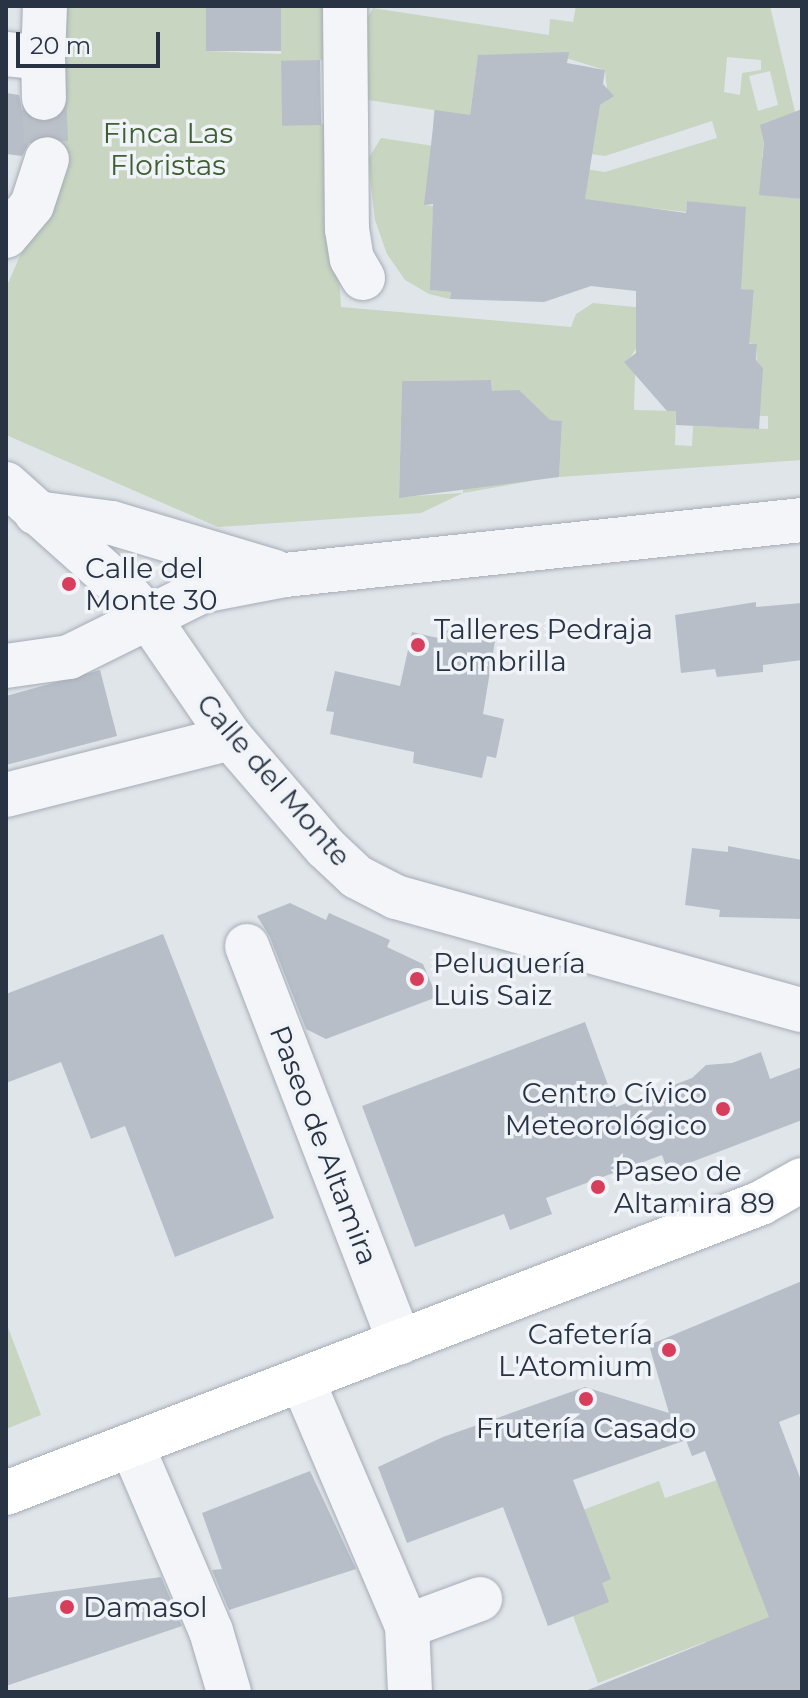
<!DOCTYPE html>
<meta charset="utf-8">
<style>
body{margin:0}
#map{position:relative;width:808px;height:1698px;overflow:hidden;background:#e0e5ea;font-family:Montserrat,sans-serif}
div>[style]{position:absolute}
.green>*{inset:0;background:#c7d5c1}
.building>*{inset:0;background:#b7bec8;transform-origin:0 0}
.minor-tunnel>*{height:44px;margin-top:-22px;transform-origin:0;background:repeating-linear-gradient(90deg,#bbc1c9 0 44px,transparent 0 66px)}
.roads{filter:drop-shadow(0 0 2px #a5acb5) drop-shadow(0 0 2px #a5acb5)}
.minor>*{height:44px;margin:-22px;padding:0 22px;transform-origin:22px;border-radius:22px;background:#f3f5f8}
.major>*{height:44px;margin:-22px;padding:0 22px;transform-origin:22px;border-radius:22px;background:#fff}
.dots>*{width:22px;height:22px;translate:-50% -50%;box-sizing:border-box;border:4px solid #f0f3f7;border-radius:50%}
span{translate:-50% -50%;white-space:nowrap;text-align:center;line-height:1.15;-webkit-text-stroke:7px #f0f3f7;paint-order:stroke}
.park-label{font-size:28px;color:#3e5f34}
.poi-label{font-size:28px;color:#283343}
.left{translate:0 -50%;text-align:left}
.right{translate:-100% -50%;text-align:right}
.street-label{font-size:28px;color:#283343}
.frame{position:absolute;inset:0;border:8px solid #283343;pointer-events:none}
.scale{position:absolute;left:16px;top:32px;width:144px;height:36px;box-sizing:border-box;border:4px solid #283343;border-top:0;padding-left:10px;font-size:24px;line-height:28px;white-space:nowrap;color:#283343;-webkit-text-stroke:6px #f0f3f7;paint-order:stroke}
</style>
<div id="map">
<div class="green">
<i style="clip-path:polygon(evenodd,61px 6px,206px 6px,207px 51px,281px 54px,281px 6px,327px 6px,328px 60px,281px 62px,284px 125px,330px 124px,341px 307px,571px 327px,576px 314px,593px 303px,698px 313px,700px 299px,753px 304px,754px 291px,732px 287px,740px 207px,687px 201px,686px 212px,651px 208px,615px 241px,611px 288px,600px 287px,556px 190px,424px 205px,433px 206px,431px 290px,451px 292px,450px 299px,429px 294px,405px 280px,387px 254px,375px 220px,368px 159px,381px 138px,605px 172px,717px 138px,712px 121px,605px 156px,533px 146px,608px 100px,605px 70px,553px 54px,477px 64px,469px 121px,474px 137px,433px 130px,434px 110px,368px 100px,365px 21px,373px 8px,549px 35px,550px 19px,573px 22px,576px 6px,770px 6px,795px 112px,766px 123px,762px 158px,777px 160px,773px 196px,802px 199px,802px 460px,559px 477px,562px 421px,536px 420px,531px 481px,463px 493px,421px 513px,218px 527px,6px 435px,6px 288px,61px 161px,61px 6px,727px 57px,761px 60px,761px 70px,742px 73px,740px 95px,724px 92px,727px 57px,61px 6px,770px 71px,778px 105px,758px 111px,749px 76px,770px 71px,61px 6px,668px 340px,757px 344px,757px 361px,763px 368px,755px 382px,754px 416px,768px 416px,768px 429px,693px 426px,692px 446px,675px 445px,676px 411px,634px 410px,635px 374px,629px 359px,636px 349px,668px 340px,61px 6px,491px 380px,492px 391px,523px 394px,463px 474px,463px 493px,399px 497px,402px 381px,491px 380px)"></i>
<i style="clip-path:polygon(6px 1322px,41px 1415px,6px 1429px)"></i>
<i style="clip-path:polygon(723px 1478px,802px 1630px,714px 1664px,705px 1642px,598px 1683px,573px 1616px,575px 1513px,659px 1481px,665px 1498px)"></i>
</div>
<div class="building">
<i style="left:206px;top:6px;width:75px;height:45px"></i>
<i style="clip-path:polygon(569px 52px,567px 63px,605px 70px,603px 84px,614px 96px,600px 105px,585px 199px,686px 213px,687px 201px,746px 207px,741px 289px,754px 290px,749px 344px,757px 344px,756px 360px,763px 368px,759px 429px,676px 425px,676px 411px,667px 411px,624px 362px,636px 353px,636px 291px,591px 286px,544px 302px,450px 299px,451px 292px,430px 290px,433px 204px,424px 205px,435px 110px,470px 115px,478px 55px)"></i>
<i style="left:320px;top:60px;width:65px;height:39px;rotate:89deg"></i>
<i style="clip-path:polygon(6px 93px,19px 95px,22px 110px,33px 120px,45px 123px,60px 116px,61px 139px,41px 135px,30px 141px,22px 156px,6px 154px)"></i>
<i style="clip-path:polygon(802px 109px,802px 199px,759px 195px,764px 142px,760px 125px)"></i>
<i style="clip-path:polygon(491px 380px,492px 391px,519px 390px,550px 420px,562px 421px,559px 477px,399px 498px,402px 381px)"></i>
<i style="clip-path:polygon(756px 602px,756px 607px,802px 603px,802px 660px,763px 665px,763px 672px,717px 677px,715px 669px,681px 673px,675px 615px)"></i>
<i style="clip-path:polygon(440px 629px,495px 641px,483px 714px,504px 719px,496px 758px,487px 756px,482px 778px,413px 763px,414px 752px,330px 734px,334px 712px,326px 711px,335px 671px,400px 686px,412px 632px,438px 638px)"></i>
<i style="clip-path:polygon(100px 670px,117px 736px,6px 765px,6px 696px)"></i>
<i style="clip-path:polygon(728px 846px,802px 860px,802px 919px,719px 917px,720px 910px,685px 905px,692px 848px,728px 852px)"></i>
<i style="clip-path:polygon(290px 903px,326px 920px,329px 913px,390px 940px,387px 947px,423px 964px,437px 997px,326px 1039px,306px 1029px,270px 937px,257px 916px)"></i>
<i style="clip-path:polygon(163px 934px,274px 1218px,175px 1257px,125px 1126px,91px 1139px,61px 1062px,6px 1083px,6px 994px)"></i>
<i style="clip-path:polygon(585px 1022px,616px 1107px,692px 1078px,706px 1065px,732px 1063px,761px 1052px,770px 1079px,802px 1067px,802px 1120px,668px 1171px,662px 1155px,546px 1198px,552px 1214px,510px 1230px,504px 1214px,415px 1247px,362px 1106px)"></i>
<i style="clip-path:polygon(802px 1281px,802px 1413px,779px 1422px,802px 1483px,802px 1692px,583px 1692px,769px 1617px,705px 1451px,692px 1456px,686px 1440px,573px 1480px,611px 1579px,602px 1583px,609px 1602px,548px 1626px,503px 1507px,407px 1543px,378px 1467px,443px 1437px,585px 1387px,669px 1413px,649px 1345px)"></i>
<i style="clip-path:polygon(310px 1471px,356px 1569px,229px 1610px,212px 1570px,222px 1569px,202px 1513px)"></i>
<i style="clip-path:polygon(161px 1577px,182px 1626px,6px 1686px,6px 1598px)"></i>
</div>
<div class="minor-tunnel">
<i style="left:44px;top:98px;width:61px;rotate:87.2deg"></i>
</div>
<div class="roads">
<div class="minor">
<i style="left:345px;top:6px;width:223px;rotate:89.5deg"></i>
<i style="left:347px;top:229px;width:30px;rotate:81deg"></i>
<i style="left:352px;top:259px;width:22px;rotate:60deg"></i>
<i style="left:6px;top:54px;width:37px;rotate:6deg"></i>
<i style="left:43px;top:58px;width:52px;rotate:-87.8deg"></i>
<i style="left:43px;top:58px;width:40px;rotate:88.6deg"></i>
<i style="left:6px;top:236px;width:40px;rotate:-50deg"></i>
<i style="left:32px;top:205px;width:48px;rotate:-71.9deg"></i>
<i style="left:6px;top:484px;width:152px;rotate:41.8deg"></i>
<i style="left:119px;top:585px;width:43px;rotate:47.8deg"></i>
<i style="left:148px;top:617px;width:147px;rotate:55.6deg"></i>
<i style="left:231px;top:738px;width:145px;rotate:49.2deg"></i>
<i style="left:326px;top:848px;width:42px;rotate:43.1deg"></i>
<i style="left:357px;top:877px;width:44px;rotate:27.1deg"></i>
<i style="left:396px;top:897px;width:421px;rotate:15.6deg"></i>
<i style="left:36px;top:513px;width:77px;rotate:7.5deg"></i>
<i style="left:112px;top:523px;width:170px;rotate:16.7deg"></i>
<i style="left:6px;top:666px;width:64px;rotate:-8.1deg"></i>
<i style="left:69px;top:657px;width:148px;rotate:-26.4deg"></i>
<i style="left:202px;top:591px;width:85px;rotate:-10.9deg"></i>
<i style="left:285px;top:575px;width:520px;rotate:-6.07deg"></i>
<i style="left:6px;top:795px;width:232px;rotate:-14.2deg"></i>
<i style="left:247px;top:946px;width:425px;rotate:68.9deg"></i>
<i style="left:303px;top:1382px;width:265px;rotate:66.9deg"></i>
<i style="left:407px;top:1626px;width:66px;rotate:87.4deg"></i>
<i style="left:132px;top:1446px;width:201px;rotate:66.9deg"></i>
<i style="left:211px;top:1631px;width:64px;rotate:73.6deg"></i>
<i style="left:407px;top:1626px;width:78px;rotate:-20.3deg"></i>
</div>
<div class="major">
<i style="left:6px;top:1493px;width:809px;rotate:-21.01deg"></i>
<i style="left:761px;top:1203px;width:47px;rotate:-29.3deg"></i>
</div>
</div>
<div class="dots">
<i style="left:69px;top:584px;background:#d73e5c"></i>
<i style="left:418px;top:645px;background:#d73e5c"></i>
<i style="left:417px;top:979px;background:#d73e5c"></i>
<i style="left:723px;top:1109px;background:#d73e5c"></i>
<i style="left:598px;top:1187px;background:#d73e5c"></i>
<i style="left:669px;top:1350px;background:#d73e5c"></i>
<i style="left:586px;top:1399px;background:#d73e5c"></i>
<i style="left:67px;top:1607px;background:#d73e5c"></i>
</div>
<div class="park-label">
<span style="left:168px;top:149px">Finca Las<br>Floristas</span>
</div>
<div class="poi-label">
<span class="left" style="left:85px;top:584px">Calle del<br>Monte 30</span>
<span class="left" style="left:434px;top:645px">Talleres Pedraja<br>Lombrilla</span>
<span class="left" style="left:433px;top:979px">Peluquería<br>Luis Saiz</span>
<span class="right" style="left:707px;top:1109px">Centro Cívico<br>Meteorológico</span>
<span class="left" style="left:614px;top:1187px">Paseo de<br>Altamira 89</span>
<span class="right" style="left:653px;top:1350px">Cafetería<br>L'Atomium</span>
<span style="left:586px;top:1428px">Frutería Casado</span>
<span class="left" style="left:83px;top:1607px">Damasol</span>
</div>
<div class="street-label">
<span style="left:274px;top:780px;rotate:49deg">Calle del Monte</span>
<span style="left:324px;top:1145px;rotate:69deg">Paseo de Altamira</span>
</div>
<div class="frame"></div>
<div class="scale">20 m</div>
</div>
